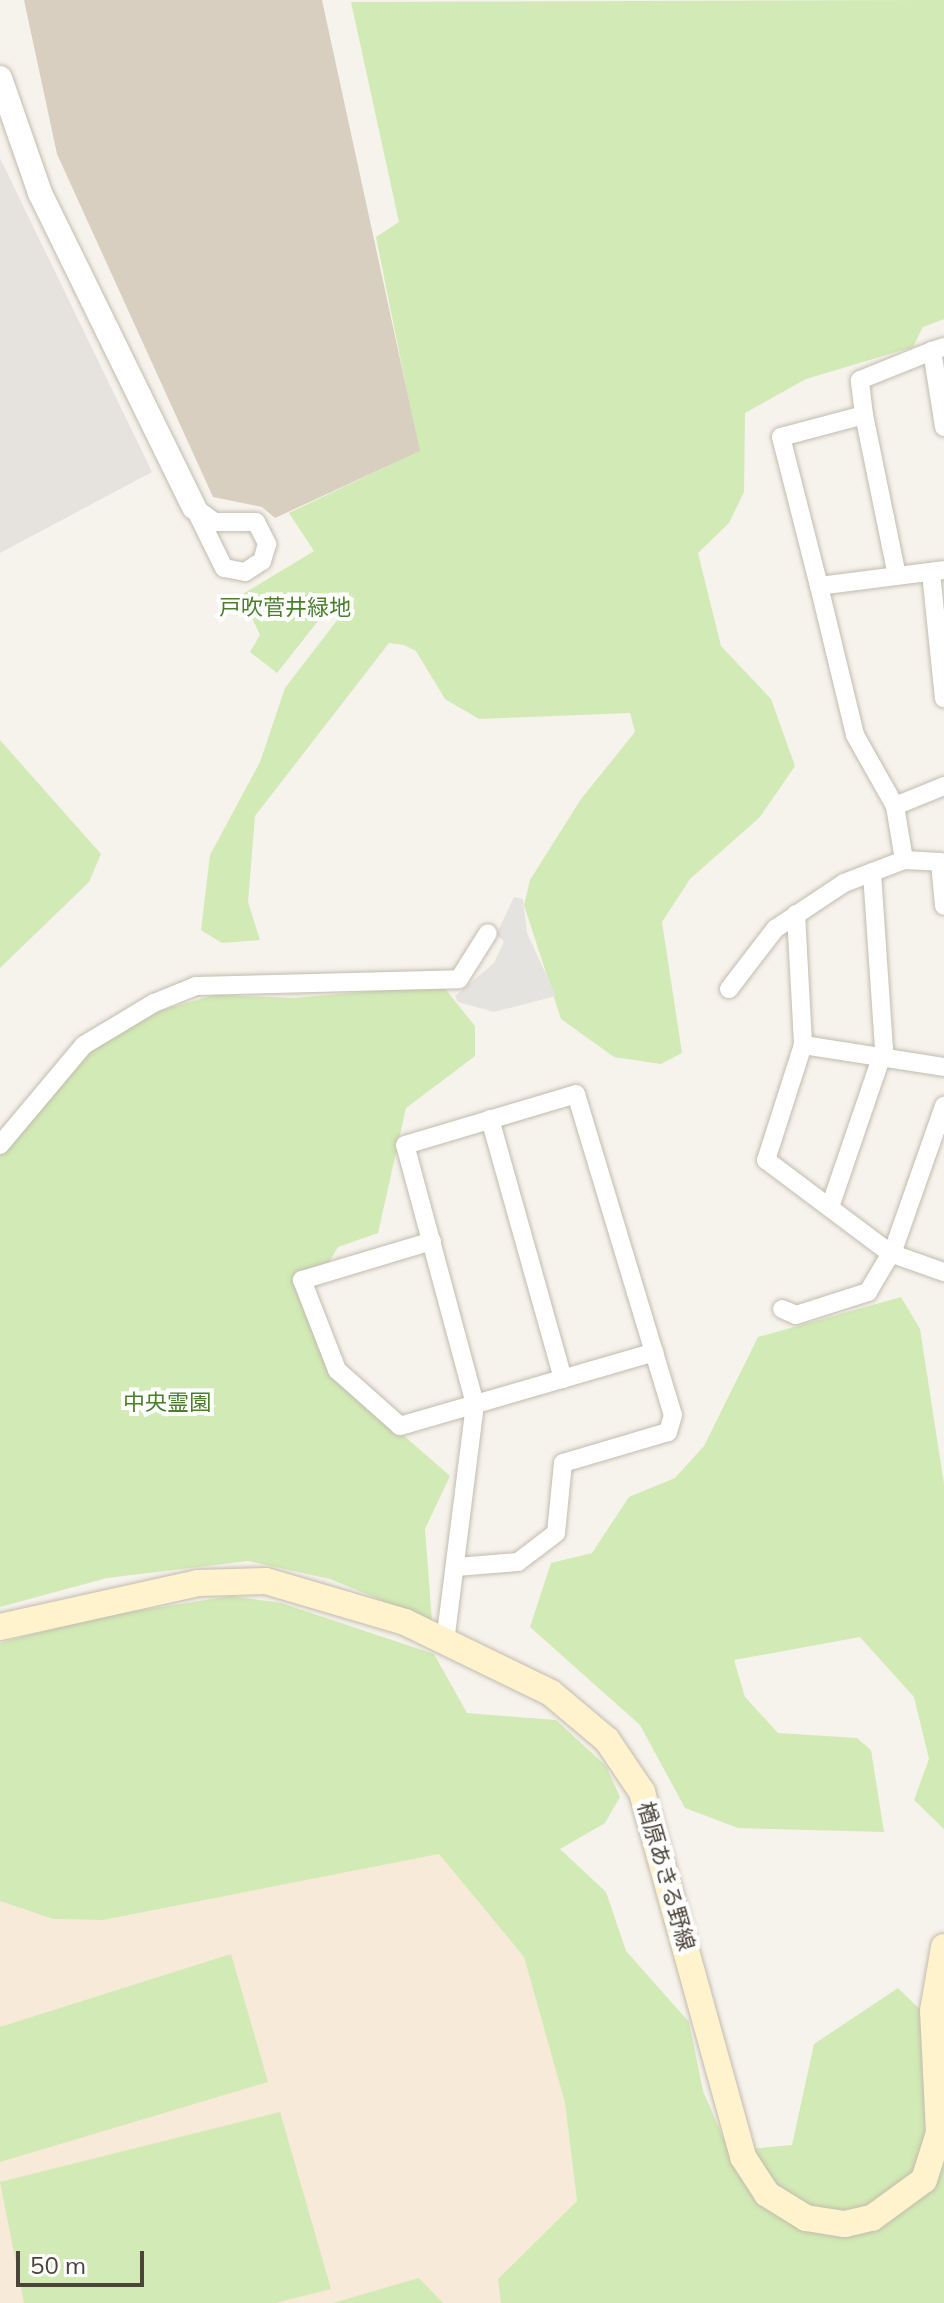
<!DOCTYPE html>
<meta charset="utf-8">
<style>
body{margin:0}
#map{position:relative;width:944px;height:2303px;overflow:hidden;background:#f6f3ec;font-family:Mulish,"Noto Sans JP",sans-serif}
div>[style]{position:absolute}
.commercial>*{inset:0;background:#f7ead8}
.industrial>*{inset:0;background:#e6e2dd}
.green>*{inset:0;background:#d2eab5}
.parking>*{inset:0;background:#e5e3e0}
.building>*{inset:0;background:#d8cfc1}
.roads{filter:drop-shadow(0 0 2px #c2bbae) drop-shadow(0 0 2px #c2bbae)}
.minor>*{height:18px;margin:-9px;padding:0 9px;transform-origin:9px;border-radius:9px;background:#fff}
.tertiary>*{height:24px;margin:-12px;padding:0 12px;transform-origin:12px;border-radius:12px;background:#fff}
.secondary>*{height:26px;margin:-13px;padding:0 13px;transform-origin:13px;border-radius:13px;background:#fff3cd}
span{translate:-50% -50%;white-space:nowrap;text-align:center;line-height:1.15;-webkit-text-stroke:8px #fff;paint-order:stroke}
.park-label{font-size:22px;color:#4a7f2a}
.street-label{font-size:22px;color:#4b4439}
.scale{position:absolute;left:16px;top:2251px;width:128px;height:36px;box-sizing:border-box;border:4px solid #4b4439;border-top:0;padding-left:10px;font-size:24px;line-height:28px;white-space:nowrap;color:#4b4439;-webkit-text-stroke:6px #fff;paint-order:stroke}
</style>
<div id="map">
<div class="commercial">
<i style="clip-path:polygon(439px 1854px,524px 1957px,565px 2103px,577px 2201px,499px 2279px,501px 2303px,0 2303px,0 1901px,53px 1919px,103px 1920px)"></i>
</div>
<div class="industrial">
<i style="clip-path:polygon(0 158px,152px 472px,0 553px)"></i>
</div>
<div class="green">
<i style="clip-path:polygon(944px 0,944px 319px,923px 327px,913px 347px,806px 379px,745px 413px,744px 492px,729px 523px,698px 553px,721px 646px,771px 699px,795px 766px,760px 817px,690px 879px,662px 922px,682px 1053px,661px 1064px,614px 1057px,561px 1019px,524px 905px,530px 880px,581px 799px,635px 732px,630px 713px,479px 719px,445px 699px,416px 651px,404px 645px,389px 643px,255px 816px,248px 902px,260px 940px,222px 943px,201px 930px,210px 855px,260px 762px,285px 688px,352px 601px,337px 597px,277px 673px,250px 652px,260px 635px,241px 595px,314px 551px,289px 513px,419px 451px,376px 237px,399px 222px,351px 2px)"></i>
<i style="clip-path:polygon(0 740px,101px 854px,89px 882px,0 968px)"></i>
<i style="clip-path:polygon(442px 985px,475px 1026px,475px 1056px,406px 1108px,378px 1233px,338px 1247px,324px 1271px,298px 1277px,332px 1373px,450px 1476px,425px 1529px,432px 1621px,330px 1579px,248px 1561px,107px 1578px,0 1607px,0 1156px,88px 1053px,151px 1013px,215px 995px,293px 998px)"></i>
<i style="clip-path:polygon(901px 1297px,920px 1329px,944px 1484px,944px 1829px,914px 1800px,929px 1759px,914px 1697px,860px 1637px,734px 1660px,745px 1697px,778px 1733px,857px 1738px,871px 1750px,884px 1832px,738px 1828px,685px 1808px,640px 1725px,530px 1627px,551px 1563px,592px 1553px,629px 1497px,675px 1478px,704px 1446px,758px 1337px)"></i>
<i style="clip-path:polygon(231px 1596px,281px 1603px,434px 1654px,467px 1713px,556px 1720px,606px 1766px,620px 1797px,605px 1823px,560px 1849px,606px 1892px,626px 1951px,689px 2022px,703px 2091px,729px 2151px,792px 2145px,814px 2044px,898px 1988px,944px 2033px,944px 2303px,501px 2303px,498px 2279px,577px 2201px,565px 2103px,524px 1957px,439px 1854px,103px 1920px,53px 1919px,0 1901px,0 1643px,98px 1617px)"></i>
<i style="clip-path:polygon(231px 1954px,268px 2082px,0 2162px,0 2027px)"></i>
<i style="clip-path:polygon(280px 2112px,331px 2289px,275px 2303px,24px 2303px,0 2182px)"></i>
<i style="clip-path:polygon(419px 2278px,443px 2303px,333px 2303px)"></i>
</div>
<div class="parking">
<i style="clip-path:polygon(514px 897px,523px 899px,527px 933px,556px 996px,494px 1012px,458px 1002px,455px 996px,494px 963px,504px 941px,496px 935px)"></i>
</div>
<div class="building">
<i style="clip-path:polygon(24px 0,322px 0,420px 451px,275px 518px,262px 507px,213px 497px,57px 154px)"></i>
</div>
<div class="roads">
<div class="minor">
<i style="left:944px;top:347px;width:13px;rotate:162deg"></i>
<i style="left:932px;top:351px;width:77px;rotate:81deg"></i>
<i style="left:864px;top:415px;width:35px;rotate:-97deg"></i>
<i style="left:860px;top:380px;width:78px;rotate:-21.9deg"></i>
<i style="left:194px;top:507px;width:26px;rotate:36deg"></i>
<i style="left:215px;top:522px;width:41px"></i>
<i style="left:256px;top:522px;width:25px;rotate:63deg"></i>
<i style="left:267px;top:544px;width:18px;rotate:106deg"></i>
<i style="left:262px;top:561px;width:20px;rotate:147deg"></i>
<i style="left:245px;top:572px;width:21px;rotate:-169deg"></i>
<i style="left:224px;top:568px;width:68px;rotate:-116.2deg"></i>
<i style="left:944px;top:570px;width:126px;rotate:172.7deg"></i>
<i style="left:819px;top:586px;width:153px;rotate:76.4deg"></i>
<i style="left:855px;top:735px;width:81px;rotate:60.6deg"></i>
<i style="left:895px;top:806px;width:55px;rotate:80.5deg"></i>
<i style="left:904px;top:860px;width:36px;rotate:3deg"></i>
<i style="left:940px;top:862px;width:44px;rotate:84.8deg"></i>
<i style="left:931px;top:573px;width:126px;rotate:84.1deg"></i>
<i style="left:819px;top:586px;width:154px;rotate:-104.3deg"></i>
<i style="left:781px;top:437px;width:86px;rotate:-14.8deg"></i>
<i style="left:864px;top:415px;width:164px;rotate:78.4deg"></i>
<i style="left:895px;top:806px;width:53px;rotate:-22.2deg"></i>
<i style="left:796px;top:914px;width:131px;rotate:86.9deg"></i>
<i style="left:729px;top:989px;width:76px;rotate:-52.5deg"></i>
<i style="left:775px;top:929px;width:83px;rotate:-33.7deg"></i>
<i style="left:844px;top:883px;width:64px;rotate:-21deg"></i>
<i style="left:944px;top:1067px;width:143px;rotate:-171.1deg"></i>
<i style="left:803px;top:1045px;width:121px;rotate:107.8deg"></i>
<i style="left:766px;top:1160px;width:155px;rotate:36.9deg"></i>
<i style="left:890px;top:1253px;width:57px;rotate:19.4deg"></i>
<i style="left:490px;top:1119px;width:270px;rotate:74.3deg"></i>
<i style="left:0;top:1145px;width:131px;rotate:-50deg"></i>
<i style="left:84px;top:1045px;width:82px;rotate:-31deg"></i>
<i style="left:154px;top:1003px;width:45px;rotate:-22deg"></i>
<i style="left:196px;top:986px;width:263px;rotate:-1.5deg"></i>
<i style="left:459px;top:979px;width:54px;rotate:-57.8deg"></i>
<i style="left:830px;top:1207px;width:167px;rotate:-71.1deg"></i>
<i style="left:884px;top:1049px;width:177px;rotate:-93.9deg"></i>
<i style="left:432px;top:1241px;width:136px;rotate:163.3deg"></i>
<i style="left:302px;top:1280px;width:97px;rotate:68.7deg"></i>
<i style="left:337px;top:1370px;width:84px;rotate:41.6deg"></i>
<i style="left:400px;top:1426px;width:265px;rotate:-16.2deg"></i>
<i style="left:782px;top:1309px;width:15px;rotate:23deg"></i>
<i style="left:796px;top:1315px;width:76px;rotate:-17.7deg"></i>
<i style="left:868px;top:1292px;width:51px;rotate:-59.4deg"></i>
<i style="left:894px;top:1248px;width:151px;rotate:-70.6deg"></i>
<i style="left:445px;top:1642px;width:240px;rotate:-82.8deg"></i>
<i style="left:475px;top:1404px;width:268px;rotate:-105.1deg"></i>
<i style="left:405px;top:1145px;width:178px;rotate:-16.6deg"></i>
<i style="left:576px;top:1094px;width:335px;rotate:73.2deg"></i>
<i style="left:673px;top:1415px;width:18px;rotate:106deg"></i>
<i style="left:668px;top:1432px;width:109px;rotate:163.6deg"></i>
<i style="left:563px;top:1463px;width:70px;rotate:95.7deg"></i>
<i style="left:556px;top:1533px;width:48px;rotate:142.7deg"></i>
<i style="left:518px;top:1562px;width:62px;rotate:175.4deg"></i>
</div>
<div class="tertiary">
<i style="left:0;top:78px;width:122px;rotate:70.8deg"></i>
<i style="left:40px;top:193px;width:350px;rotate:63.9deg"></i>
</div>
<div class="secondary">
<i style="left:0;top:1627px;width:203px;rotate:-12.5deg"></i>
<i style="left:198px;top:1583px;width:68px;rotate:-1.7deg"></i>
<i style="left:266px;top:1581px;width:145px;rotate:16.4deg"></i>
<i style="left:405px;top:1622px;width:162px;rotate:25.9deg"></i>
<i style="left:551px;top:1693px;width:73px;rotate:40deg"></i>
<i style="left:607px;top:1740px;width:63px;rotate:56.1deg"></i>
<i style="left:642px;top:1792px;width:379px;rotate:74.5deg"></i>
<i style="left:743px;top:2157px;width:44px;rotate:57deg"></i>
<i style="left:767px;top:2194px;width:46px;rotate:31.6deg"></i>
<i style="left:806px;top:2218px;width:39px;rotate:9deg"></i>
<i style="left:845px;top:2224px;width:28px;rotate:-13deg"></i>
<i style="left:872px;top:2218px;width:64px;rotate:-36.2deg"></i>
<i style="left:924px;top:2180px;width:49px;rotate:-72.3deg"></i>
<i style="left:939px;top:2133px;width:122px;rotate:-92.8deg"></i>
<i style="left:933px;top:2011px;width:65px;rotate:-80.2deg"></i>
</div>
</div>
<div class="park-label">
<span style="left:285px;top:608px">戸吹菅井緑地</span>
<span style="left:167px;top:1403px">中央霊園</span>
</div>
<div class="street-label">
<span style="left:666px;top:1876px;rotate:74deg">楢原あきる野線</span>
</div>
<div class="scale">50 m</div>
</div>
